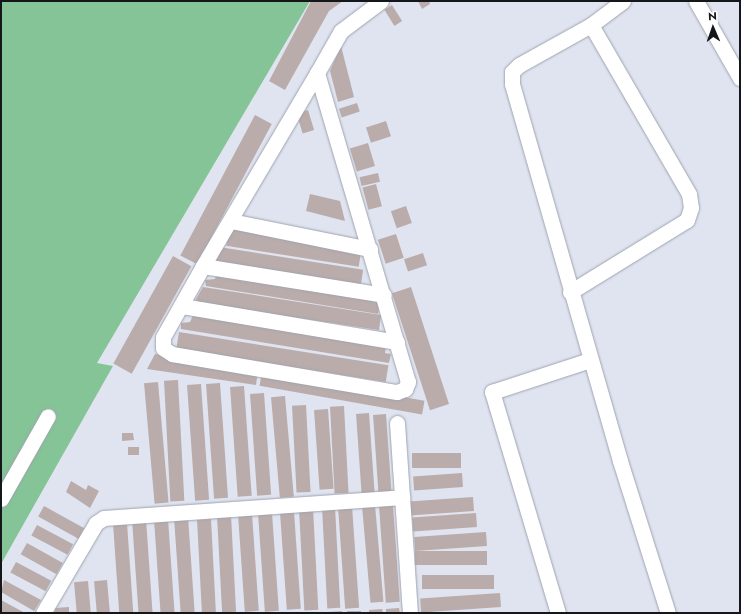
<!DOCTYPE html>
<style>
body{margin:0}
#map{position:relative;width:741px;height:614px;overflow:hidden;background:#dfe4f0;font-family:Jost,sans-serif}
div>[style]{position:absolute}
.green>*{inset:0;background:#85c497}
.building>*{inset:0;background:#baacab;transform-origin:0 0}
.roads{filter:drop-shadow(0 0 1px #9ea3ae) drop-shadow(0 0 1px #9ea3ae)}
.minor>*{height:15px;margin:-7.5px;padding:0 7.5px;transform-origin:7.5px;border-radius:7.5px;background:#fff}
span{translate:-50% -50%;white-space:nowrap;text-align:center;line-height:1.15;-webkit-text-stroke:3.5px #fff;paint-order:stroke}
.frame{position:absolute;inset:0;border:2px solid #14161a;pointer-events:none}
.north{position:absolute;left:693px;top:8px;width:40px;height:40px;-webkit-text-stroke:3px #fff;paint-order:stroke;rotate:358deg;font-size:11px;font-weight:700;line-height:16px;text-align:center;color:#14161a}
.north::after{content:'';display:block;margin:auto;width:14px;height:18px;background:#14161a;clip-path:polygon(50% 0,100% 100%,50% 72%,0 100%)}
</style>
<div id="map">
<div class="green">
<i style="clip-path:polygon(1px 1px,310px 1px,97px 363px,113px 366px,1px 564px)"></i>
</div>
<div class="building">
<i style="clip-path:polygon(311px 1px,343px 1px,329px 11px,285px 90px,269px 81px)"></i>
<i style="clip-path:polygon(418px 1px,429px 1px,430px 4px,422px 9px)"></i>
<i style="left:392px;top:5px;width:19px;height:9px;rotate:58deg"></i>
<i style="clip-path:polygon(341px 46px,354px 97px,338px 102px,330px 71px)"></i>
<i style="left:357px;top:103px;width:9px;height:19px;rotate:72deg"></i>
<i style="left:308px;top:110px;width:21px;height:12px;rotate:73deg"></i>
<i style="left:255px;top:115px;width:19px;height:159px;rotate:28deg"></i>
<i style="left:386px;top:121px;width:16px;height:21px;rotate:72deg"></i>
<i style="left:368px;top:143px;width:24px;height:19px;rotate:73deg"></i>
<i style="left:378px;top:173px;width:9px;height:19px;rotate:77deg"></i>
<i style="left:376px;top:184px;width:23px;height:14px;rotate:75deg"></i>
<i style="clip-path:polygon(310px 194px,340px 201px,345px 221px,306px 211px)"></i>
<i style="left:406px;top:206px;width:18px;height:16px;rotate:71deg"></i>
<i style="left:229px;top:229px;width:134px;height:17px;rotate:9deg"></i>
<i style="left:396px;top:234px;width:25px;height:19px;rotate:72deg"></i>
<i style="left:219px;top:247px;width:146px;height:16px;rotate:9deg"></i>
<i style="left:423px;top:253px;width:13px;height:20px;rotate:72deg"></i>
<i style="left:173px;top:256px;width:21px;height:123px;rotate:29deg"></i>
<i style="clip-path:polygon(217px 272px,374px 297px,373px 302px,380px 303px,378px 314px,206px 286px,205px 280px,215px 279px)"></i>
<i style="clip-path:polygon(203px 287px,381px 315px,379px 330px,198px 303px,196px 299px)"></i>
<i style="left:411px;top:287px;width:123px;height:20px;rotate:72deg"></i>
<i style="clip-path:polygon(193px 315px,386px 346px,385px 353px,391px 354px,389px 363px,181px 329px,181px 323px,190px 322px)"></i>
<i style="left:179px;top:332px;width:212px;height:17px;rotate:9deg"></i>
<i style="clip-path:polygon(155px 354px,258px 371px,256px 385px,147px 369px)"></i>
<i style="left:262px;top:372px;width:165px;height:14px;rotate:10deg"></i>
<i style="left:178px;top:380px;width:121px;height:14px;rotate:87deg"></i>
<i style="left:158px;top:382px;width:121px;height:14px;rotate:85deg"></i>
<i style="left:220px;top:383px;width:115px;height:14px;rotate:86deg"></i>
<i style="left:201px;top:384px;width:116px;height:14px;rotate:86deg"></i>
<i style="left:244px;top:386px;width:110px;height:14px;rotate:86deg"></i>
<i style="left:264px;top:393px;width:102px;height:14px;rotate:86deg"></i>
<i style="left:285px;top:396px;width:101px;height:14px;rotate:85deg"></i>
<i style="left:306px;top:405px;width:87px;height:14px;rotate:87deg"></i>
<i style="left:344px;top:406px;width:87px;height:14px;rotate:87deg"></i>
<i style="left:328px;top:409px;width:80px;height:14px;rotate:86deg"></i>
<i style="left:369px;top:413px;width:81px;height:13px;rotate:86deg"></i>
<i style="left:386px;top:414px;width:79px;height:13px;rotate:86deg"></i>
<i style="clip-path:polygon(122px 433px,133px 433px,134px 440px,122px 441px)"></i>
<i style="left:139px;top:447px;width:8px;height:11px;rotate:90deg"></i>
<i style="left:461px;top:453px;width:15px;height:49px;rotate:90deg"></i>
<i style="left:462px;top:473px;width:14px;height:49px;rotate:86deg"></i>
<i style="clip-path:polygon(71px 481px,86px 490px,88px 485px,99px 491px,90px 508px,66px 492px)"></i>
<i style="left:473px;top:497px;width:14px;height:64px;rotate:86deg"></i>
<i style="left:375px;top:505px;width:97px;height:13px;rotate:85deg"></i>
<i style="left:393px;top:505px;width:97px;height:14px;rotate:86deg"></i>
<i style="left:44px;top:506px;width:46px;height:12px;rotate:29deg"></i>
<i style="left:352px;top:506px;width:102px;height:14px;rotate:86deg"></i>
<i style="left:335px;top:507px;width:101px;height:13px;rotate:87deg"></i>
<i style="left:313px;top:508px;width:102px;height:14px;rotate:87deg"></i>
<i style="left:294px;top:512px;width:97px;height:14px;rotate:86deg"></i>
<i style="left:272px;top:513px;width:98px;height:14px;rotate:86deg"></i>
<i style="left:476px;top:513px;width:14px;height:64px;rotate:86deg"></i>
<i style="left:252px;top:514px;width:97px;height:14px;rotate:86deg"></i>
<i style="left:231px;top:515px;width:97px;height:14px;rotate:87deg"></i>
<i style="left:188px;top:517px;width:96px;height:14px;rotate:86deg"></i>
<i style="left:146px;top:519px;width:94px;height:14px;rotate:86deg"></i>
<i style="left:168px;top:519px;width:94px;height:14px;rotate:86deg"></i>
<i style="left:211px;top:519px;width:94px;height:14px;rotate:87deg"></i>
<i style="left:127px;top:523px;width:90px;height:14px;rotate:86deg"></i>
<i style="left:37px;top:525px;width:41px;height:12px;rotate:28deg"></i>
<i style="left:486px;top:532px;width:14px;height:72px;rotate:86deg"></i>
<i style="left:27px;top:543px;width:41px;height:13px;rotate:29deg"></i>
<i style="left:487px;top:551px;width:14px;height:72px;rotate:90deg"></i>
<i style="left:16px;top:562px;width:40px;height:12px;rotate:28deg"></i>
<i style="left:494px;top:575px;width:14px;height:72px;rotate:90deg"></i>
<i style="clip-path:polygon(4px 580px,41px 600px,34px 611px,1px 592px)"></i>
<i style="left:107px;top:580px;width:33px;height:13px;rotate:85deg"></i>
<i style="left:88px;top:581px;width:32px;height:14px;rotate:85deg"></i>
<i style="left:500px;top:593px;width:14px;height:80px;rotate:86deg"></i>
<i style="clip-path:polygon(1px 600px,25px 613px,1px 613px)"></i>
<i style="clip-path:polygon(69px 607px,69px 613px,55px 613px,55px 608px)"></i>
<i style="clip-path:polygon(399px 608px,400px 613px,386px 613px,386px 609px)"></i>
<i style="clip-path:polygon(382px 609px,383px 613px,369px 613px,369px 610px)"></i>
<i style="clip-path:polygon(342px 611px,342px 613px,328px 613px,328px 612px)"></i>
<i style="left:347px;top:611px;width:14px;height:2px"></i>
</div>
<div class="roads">
<div class="minor">
<i style="left:623px;top:1px;width:40px;rotate:143deg"></i>
<i style="left:591px;top:25px;width:82px;rotate:150.9deg"></i>
<i style="left:519px;top:65px;width:10px;rotate:135deg"></i>
<i style="left:512px;top:72px;width:12px;rotate:90deg"></i>
<i style="left:512px;top:84px;width:392px;rotate:74deg"></i>
<i style="left:620px;top:461px;width:159px;rotate:72.5deg"></i>
<i style="left:696px;top:1px;width:89px;rotate:60.3deg"></i>
<i style="left:317px;top:73px;width:224px;rotate:120.6deg"></i>
<i style="left:203px;top:266px;width:81px;rotate:119.4deg"></i>
<i style="left:163px;top:337px;width:11px;rotate:90deg"></i>
<i style="left:163px;top:348px;width:11px;rotate:34deg"></i>
<i style="left:172px;top:354px;width:228px;rotate:9.6deg"></i>
<i style="left:397px;top:392px;width:9px;rotate:-21deg"></i>
<i style="left:405px;top:389px;width:8px;rotate:-67deg"></i>
<i style="left:408px;top:382px;width:322px;rotate:-106.4deg"></i>
<i style="left:317px;top:73px;width:48px;rotate:-60.3deg"></i>
<i style="left:341px;top:31px;width:50px;rotate:-36.9deg"></i>
<i style="left:231px;top:221px;width:142px;rotate:11.4deg"></i>
<i style="left:203px;top:266px;width:183px;rotate:9.1deg"></i>
<i style="left:570px;top:292px;width:137px;rotate:-31.6deg"></i>
<i style="left:687px;top:220px;width:13px;rotate:-72deg"></i>
<i style="left:691px;top:208px;width:14px;rotate:-98deg"></i>
<i style="left:689px;top:194px;width:195px;rotate:-120.1deg"></i>
<i style="left:182px;top:306px;width:218px;rotate:9.5deg"></i>
<i style="left:397px;top:423px;width:190px;rotate:86.1deg"></i>
<i style="left:1px;top:499px;width:95px;rotate:-60.5deg"></i>
<i style="left:43px;top:613px;width:104px;rotate:-59.5deg"></i>
<i style="left:96px;top:523px;width:9px;rotate:-32deg"></i>
<i style="left:104px;top:518px;width:299px;rotate:-4deg"></i>
<i style="left:558px;top:613px;width:231px;rotate:-106.6deg"></i>
<i style="left:492px;top:392px;width:103px;rotate:-18.1deg"></i>
</div>
</div>
<div class="frame"></div>
<div class="north">N</div>
</div>
